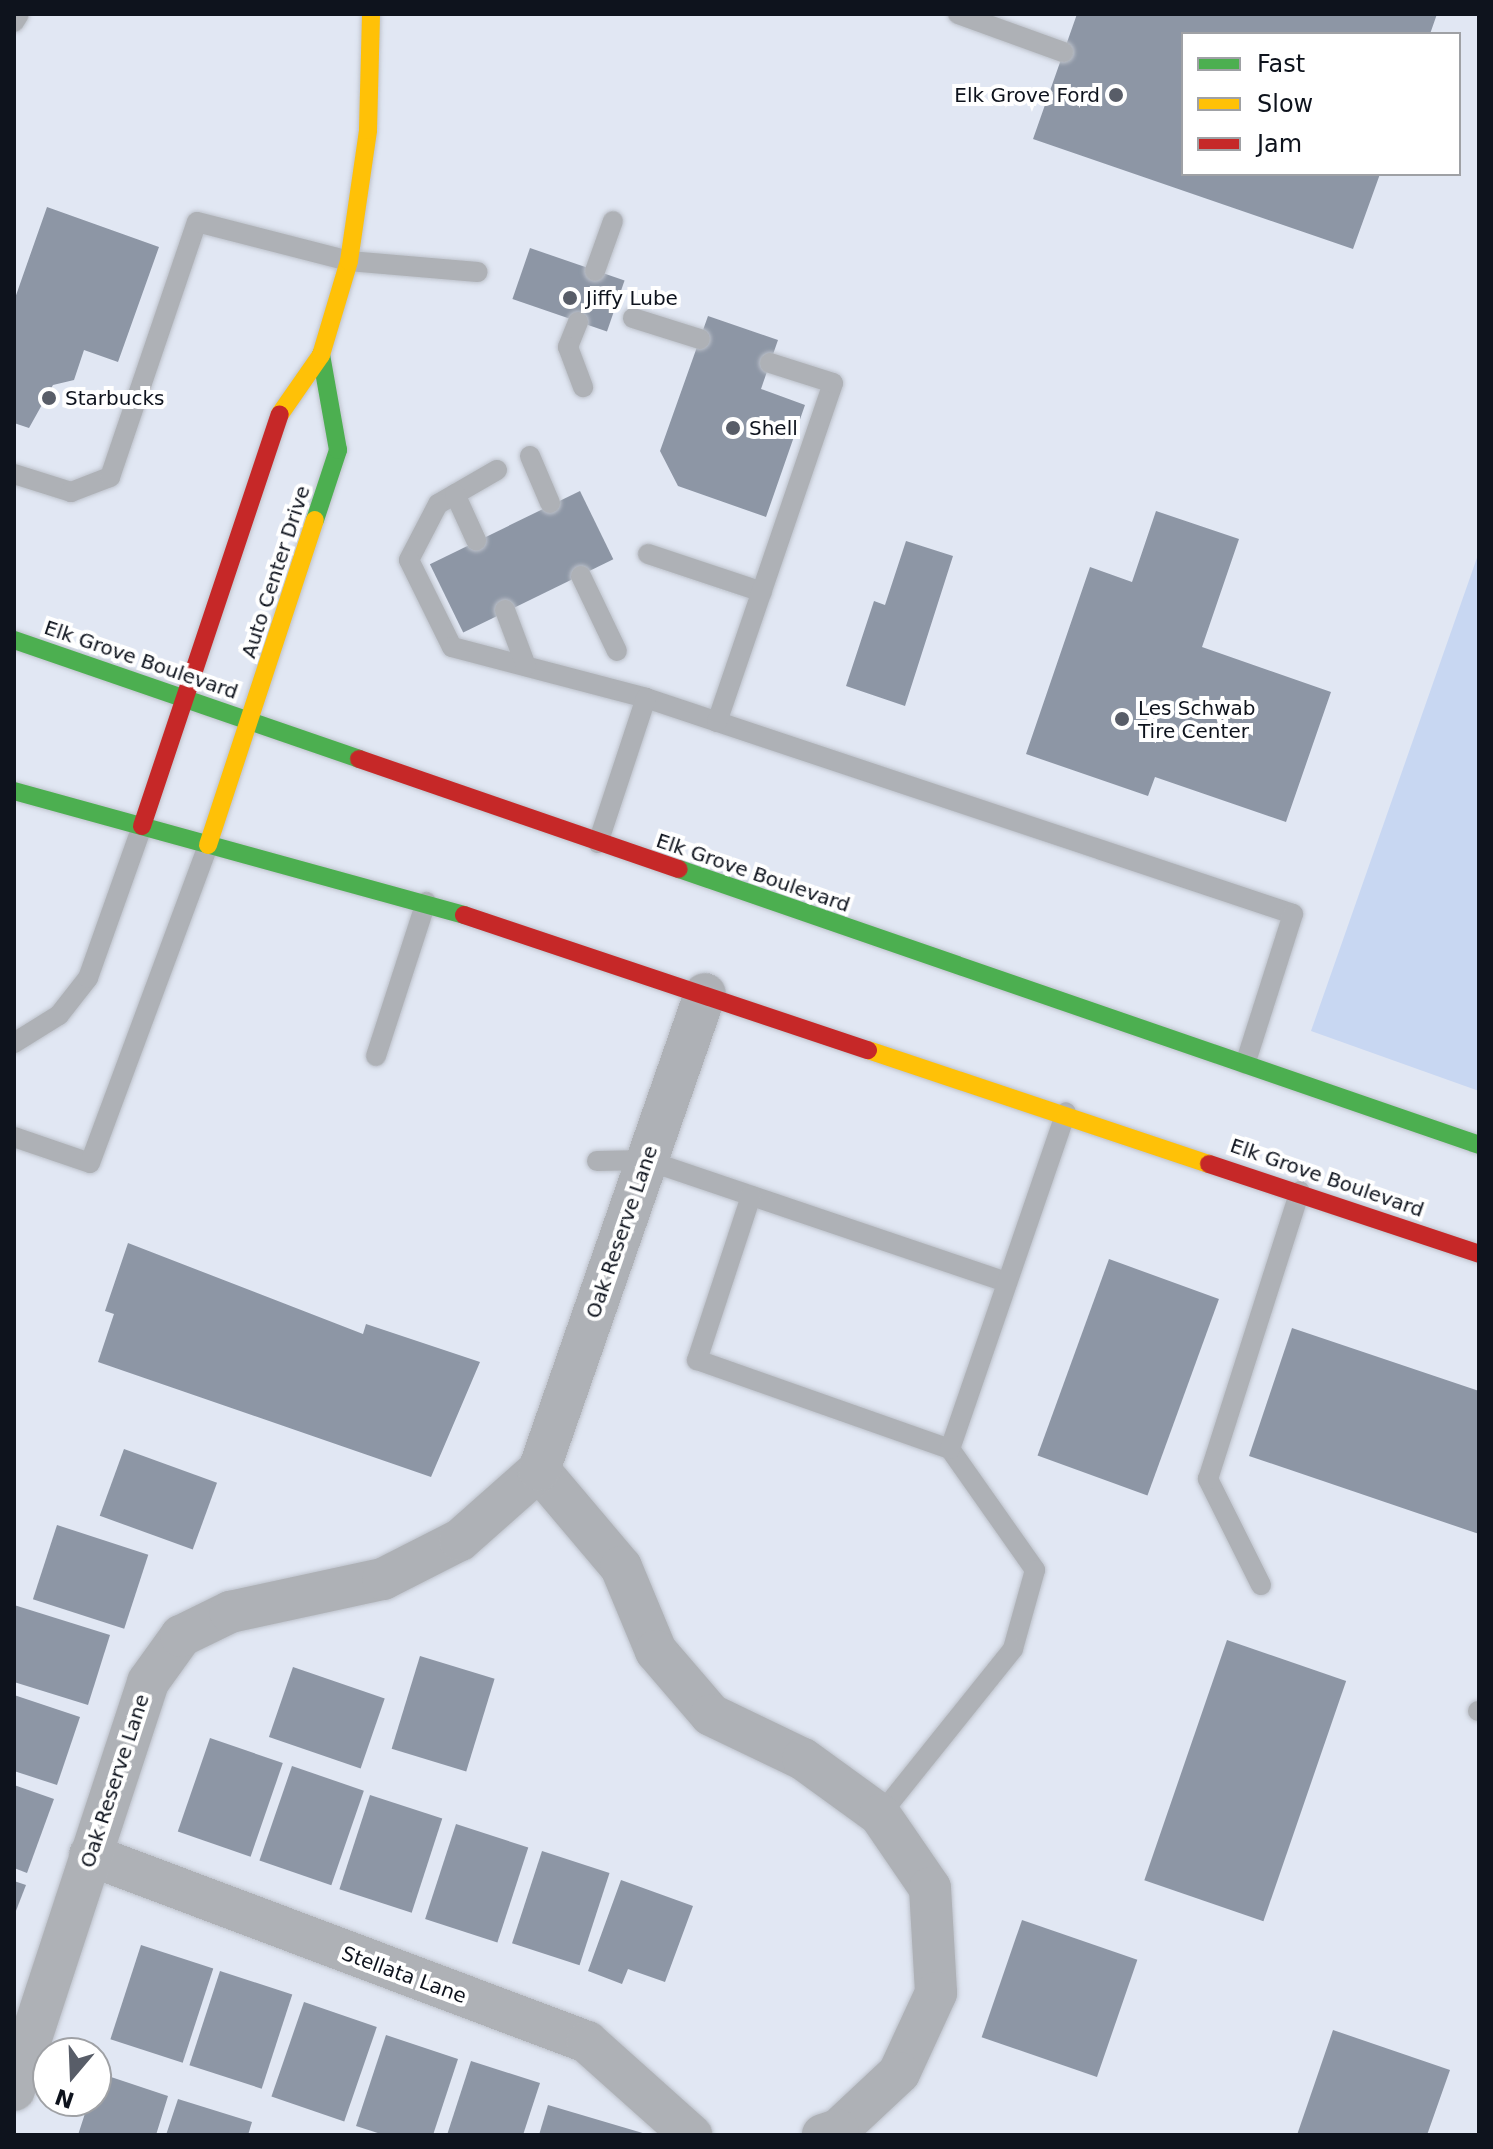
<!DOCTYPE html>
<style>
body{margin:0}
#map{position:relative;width:1493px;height:2149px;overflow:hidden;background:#e1e7f3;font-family:"DejaVu Sans",sans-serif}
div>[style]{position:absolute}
.green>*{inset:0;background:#c8d7f2}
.building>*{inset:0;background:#8d96a5;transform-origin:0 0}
.roads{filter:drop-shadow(0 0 2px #bdc2cb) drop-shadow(0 0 2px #bdc2cb)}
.lane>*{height:20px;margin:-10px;padding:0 10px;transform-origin:10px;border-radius:10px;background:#aeb1b6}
.street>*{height:42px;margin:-21px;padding:0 21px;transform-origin:21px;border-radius:21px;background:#aeb1b6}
.fast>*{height:18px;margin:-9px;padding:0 9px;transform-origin:9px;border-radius:9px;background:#4caf50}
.slow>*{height:18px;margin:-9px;padding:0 9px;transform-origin:9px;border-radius:9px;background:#ffc107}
.jam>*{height:18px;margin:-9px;padding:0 9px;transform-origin:9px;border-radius:9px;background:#c62828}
.dots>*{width:22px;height:22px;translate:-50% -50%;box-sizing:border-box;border:4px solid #fff;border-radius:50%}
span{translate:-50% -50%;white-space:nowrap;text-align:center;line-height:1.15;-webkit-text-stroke:8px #fff;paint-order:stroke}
.poi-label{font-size:20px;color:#0e131d}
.right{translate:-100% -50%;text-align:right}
.left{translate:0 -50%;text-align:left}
.street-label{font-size:20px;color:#0e131d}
.frame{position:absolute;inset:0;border:16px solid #0e131d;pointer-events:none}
.legend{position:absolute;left:1181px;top:32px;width:280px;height:144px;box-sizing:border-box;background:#fff;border:2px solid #9fa1a5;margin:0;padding:10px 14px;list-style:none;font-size:24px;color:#0e131d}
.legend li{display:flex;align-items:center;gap:16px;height:40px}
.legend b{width:40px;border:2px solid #9fa1a5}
.north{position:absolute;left:32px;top:2037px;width:80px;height:80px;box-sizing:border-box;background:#fff;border:2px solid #9fa1a5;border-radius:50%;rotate:199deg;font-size:22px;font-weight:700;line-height:32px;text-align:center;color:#0e131d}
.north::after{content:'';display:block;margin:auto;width:28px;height:36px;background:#585d68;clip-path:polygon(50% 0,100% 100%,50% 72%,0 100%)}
</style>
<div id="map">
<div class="green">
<i style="clip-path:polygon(1479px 552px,1479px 1091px,1311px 1031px)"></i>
</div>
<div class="building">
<i style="clip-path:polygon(1077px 14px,1437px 14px,1430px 34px,1183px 34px,1183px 174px,1380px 174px,1353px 249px,1033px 139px)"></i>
<i style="clip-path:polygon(47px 207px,159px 247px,118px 362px,84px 350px,74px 380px,53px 385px,29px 428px,14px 423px,14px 301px)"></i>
<i style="left:530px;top:248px;width:100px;height:54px;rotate:19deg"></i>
<i style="clip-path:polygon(708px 316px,778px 340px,761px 389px,805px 405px,766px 517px,678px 486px,660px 451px)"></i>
<i style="left:580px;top:491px;width:76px;height:167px;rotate:64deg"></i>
<i style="clip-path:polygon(1156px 511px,1239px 539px,1202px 647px,1331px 692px,1286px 822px,1155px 777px,1148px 796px,1026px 754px,1090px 567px,1132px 582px)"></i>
<i style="clip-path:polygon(906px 541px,953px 556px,905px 706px,846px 686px,874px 601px,885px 605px)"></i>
<i style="clip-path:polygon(128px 1243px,363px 1334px,366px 1324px,480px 1362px,431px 1477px,98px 1362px,114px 1314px,105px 1311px)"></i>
<i style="left:1109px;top:1259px;width:117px;height:209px;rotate:20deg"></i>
<i style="clip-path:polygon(1292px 1328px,1479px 1391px,1479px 1534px,1249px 1456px)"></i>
<i style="left:124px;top:1449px;width:99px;height:71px;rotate:20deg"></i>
<i style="left:57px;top:1525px;width:96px;height:78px;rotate:18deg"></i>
<i style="clip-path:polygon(14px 1605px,110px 1635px,88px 1705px,14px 1682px)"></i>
<i style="left:1227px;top:1640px;width:126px;height:254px;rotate:19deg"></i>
<i style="left:420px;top:1656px;width:78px;height:97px;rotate:17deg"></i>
<i style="left:293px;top:1667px;width:97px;height:74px;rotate:19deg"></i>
<i style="clip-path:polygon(14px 1695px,80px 1717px,57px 1785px,14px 1771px)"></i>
<i style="left:210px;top:1738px;width:77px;height:99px;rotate:19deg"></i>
<i style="left:292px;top:1766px;width:76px;height:100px;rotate:19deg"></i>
<i style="clip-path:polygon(14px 1785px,54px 1799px,27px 1873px,14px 1868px)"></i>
<i style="left:370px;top:1795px;width:76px;height:99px;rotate:18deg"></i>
<i style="left:456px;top:1824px;width:76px;height:100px;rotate:18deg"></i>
<i style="left:542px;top:1851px;width:71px;height:97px;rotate:18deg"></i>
<i style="clip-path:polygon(621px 1880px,693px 1906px,665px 1982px,628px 1969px,622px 1984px,588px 1971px)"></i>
<i style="clip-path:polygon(14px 1881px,26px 1885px,14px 1916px)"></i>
<i style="left:1022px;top:1920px;width:122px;height:124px;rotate:19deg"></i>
<i style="left:141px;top:1945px;width:76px;height:99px;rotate:18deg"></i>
<i style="left:220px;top:1971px;width:76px;height:99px;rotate:18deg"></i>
<i style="left:304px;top:2002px;width:77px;height:100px;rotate:19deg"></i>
<i style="clip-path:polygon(1333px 2030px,1450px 2070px,1427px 2135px,1297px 2135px)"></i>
<i style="clip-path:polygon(386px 2035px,458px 2059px,433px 2135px,384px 2135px,356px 2126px)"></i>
<i style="clip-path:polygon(471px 2061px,540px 2083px,523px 2135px,447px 2135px)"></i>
<i style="clip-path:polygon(99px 2073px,168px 2096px,156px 2135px,78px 2135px,89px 2101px,96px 2101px)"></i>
<i style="clip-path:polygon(178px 2099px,252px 2122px,248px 2135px,166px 2135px)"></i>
<i style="clip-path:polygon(548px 2105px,646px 2134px,646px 2135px,539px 2135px)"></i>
</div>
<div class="roads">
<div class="lane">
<i style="left:958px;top:14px;width:112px;rotate:19.9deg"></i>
<i style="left:14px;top:22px;width:9px;rotate:-58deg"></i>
<i style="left:595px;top:271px;width:53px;rotate:-70.2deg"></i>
<i style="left:633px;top:318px;width:70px;rotate:17.4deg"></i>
<i style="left:578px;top:322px;width:27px;rotate:112deg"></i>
<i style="left:568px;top:347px;width:43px;rotate:69.4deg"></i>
<i style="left:530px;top:456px;width:51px;rotate:66.9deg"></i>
<i style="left:497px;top:470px;width:68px;rotate:150deg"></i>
<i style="left:438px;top:504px;width:63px;rotate:117.4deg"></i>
<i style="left:409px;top:560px;width:97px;rotate:63.7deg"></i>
<i style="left:452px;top:647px;width:201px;rotate:14.7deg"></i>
<i style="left:646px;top:698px;width:682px;rotate:18.46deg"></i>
<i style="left:1293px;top:914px;width:157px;rotate:107.7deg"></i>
<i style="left:14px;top:474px;width:60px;rotate:17.5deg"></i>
<i style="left:71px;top:492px;width:42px;rotate:-21deg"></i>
<i style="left:110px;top:477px;width:269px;rotate:-71.2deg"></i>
<i style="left:197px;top:222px;width:157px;rotate:14.4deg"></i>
<i style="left:349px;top:261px;width:129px;rotate:4.9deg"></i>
<i style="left:455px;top:494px;width:51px;rotate:65.5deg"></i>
<i style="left:648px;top:554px;width:120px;rotate:18.4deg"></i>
<i style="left:581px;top:576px;width:83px;rotate:64.4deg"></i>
<i style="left:505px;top:610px;width:60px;rotate:69.4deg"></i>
<i style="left:717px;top:722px;width:358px;rotate:-71.1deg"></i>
<i style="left:833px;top:383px;width:66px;rotate:-162.4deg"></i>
<i style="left:598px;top:843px;width:153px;rotate:-71.7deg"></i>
<i style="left:14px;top:1043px;width:53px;rotate:-31.9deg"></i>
<i style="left:59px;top:1015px;width:47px;rotate:-51.9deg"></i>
<i style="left:88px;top:978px;width:161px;rotate:-70.4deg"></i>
<i style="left:376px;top:1056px;width:162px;rotate:-72deg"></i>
<i style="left:14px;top:1137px;width:80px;rotate:18.9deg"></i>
<i style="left:90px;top:1163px;width:339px;rotate:-69.6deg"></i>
<i style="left:597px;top:1161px;width:49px;rotate:-1.2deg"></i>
<i style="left:646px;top:1160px;width:381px;rotate:18.7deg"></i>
<i style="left:751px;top:1196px;width:173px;rotate:108.2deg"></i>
<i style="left:697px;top:1360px;width:268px;rotate:19.4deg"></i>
<i style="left:950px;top:1449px;width:148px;rotate:54.9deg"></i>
<i style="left:1035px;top:1570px;width:82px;rotate:105.6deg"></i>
<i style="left:1013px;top:1649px;width:213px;rotate:128.7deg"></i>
<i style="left:950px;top:1449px;width:356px;rotate:-71deg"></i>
<i style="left:1261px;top:1585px;width:119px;rotate:-116.6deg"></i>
<i style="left:1208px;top:1479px;width:302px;rotate:-72.3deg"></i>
<i style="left:1478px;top:1711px;width:1px"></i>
</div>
<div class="street">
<i style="left:539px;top:1470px;width:127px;rotate:49.8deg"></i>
<i style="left:621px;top:1567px;width:91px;rotate:67.4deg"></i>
<i style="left:656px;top:1651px;width:84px;rotate:49.3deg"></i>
<i style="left:711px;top:1715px;width:102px;rotate:25.6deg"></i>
<i style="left:803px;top:1759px;width:95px;rotate:36deg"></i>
<i style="left:880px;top:1815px;width:88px;rotate:55.6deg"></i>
<i style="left:930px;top:1888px;width:105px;rotate:86.7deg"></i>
<i style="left:936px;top:1993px;width:88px;rotate:114.8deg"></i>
<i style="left:899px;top:2073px;width:83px;rotate:136.9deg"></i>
<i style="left:838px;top:2130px;width:16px;rotate:162deg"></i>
<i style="left:90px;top:1855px;width:531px;rotate:20.62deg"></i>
<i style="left:587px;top:2042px;width:140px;rotate:41.8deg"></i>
<i style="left:14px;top:2090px;width:429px;rotate:-71.8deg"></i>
<i style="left:148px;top:1682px;width:57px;rotate:-54.3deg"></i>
<i style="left:181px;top:1636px;width:55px;rotate:-26.1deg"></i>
<i style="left:230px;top:1612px;width:157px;rotate:-12.2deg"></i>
<i style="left:383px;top:1579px;width:86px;rotate:-26.9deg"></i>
<i style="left:460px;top:1540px;width:106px;rotate:-41.5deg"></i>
<i style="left:539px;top:1470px;width:504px;rotate:-70.77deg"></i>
</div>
<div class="fast">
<i style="left:315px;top:520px;width:74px;rotate:-71.8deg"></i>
<i style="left:338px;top:450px;width:97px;rotate:-100.1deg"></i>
<i style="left:14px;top:640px;width:365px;rotate:19deg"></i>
<i style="left:14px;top:791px;width:467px;rotate:15.4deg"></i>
<i style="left:679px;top:869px;width:846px;rotate:19.03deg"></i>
</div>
<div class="slow">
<i style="left:280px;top:414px;width:72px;rotate:-55.2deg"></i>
<i style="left:321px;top:355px;width:98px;rotate:-73.4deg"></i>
<i style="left:349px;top:261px;width:132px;rotate:-81.7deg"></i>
<i style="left:368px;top:130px;width:116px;rotate:-88.5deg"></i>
<i style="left:208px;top:845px;width:342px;rotate:-71.8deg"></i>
<i style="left:868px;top:1050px;width:360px;rotate:18.5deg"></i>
</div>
<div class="jam">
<i style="left:359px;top:759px;width:338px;rotate:19deg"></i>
<i style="left:142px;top:826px;width:434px;rotate:-71.5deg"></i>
<i style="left:464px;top:915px;width:426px;rotate:18.5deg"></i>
<i style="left:1209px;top:1164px;width:285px;rotate:18.4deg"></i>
</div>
</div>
<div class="dots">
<i style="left:1116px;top:95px;background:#585d68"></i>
<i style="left:570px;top:298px;background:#585d68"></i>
<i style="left:49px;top:398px;background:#585d68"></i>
<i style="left:733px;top:428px;background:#585d68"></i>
<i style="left:1122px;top:719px;background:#585d68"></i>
</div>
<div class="poi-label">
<span class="right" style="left:1100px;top:95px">Elk Grove Ford</span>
<span class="left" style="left:586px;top:298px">Jiffy Lube</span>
<span class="left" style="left:65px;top:398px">Starbucks</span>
<span class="left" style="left:749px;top:428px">Shell</span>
<span class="left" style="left:1138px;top:720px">Les Schwab<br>Tire Center</span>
</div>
<div class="street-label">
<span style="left:276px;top:572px;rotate:-72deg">Auto Center Drive</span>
<span style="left:141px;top:660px;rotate:19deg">Elk Grove Boulevard</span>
<span style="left:753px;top:873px;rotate:19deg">Elk Grove Boulevard</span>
<span style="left:1327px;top:1178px;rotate:19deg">Elk Grove Boulevard</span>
<span style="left:622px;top:1232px;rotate:-71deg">Oak Reserve Lane</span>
<span style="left:115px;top:1781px;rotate:-72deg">Oak Reserve Lane</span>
<span style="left:404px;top:1975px;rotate:20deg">Stellata Lane</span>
</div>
<div class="frame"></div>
<ul class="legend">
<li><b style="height:10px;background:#4caf50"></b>Fast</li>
<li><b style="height:10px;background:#ffc107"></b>Slow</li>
<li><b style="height:10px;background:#c62828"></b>Jam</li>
</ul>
<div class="north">N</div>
</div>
